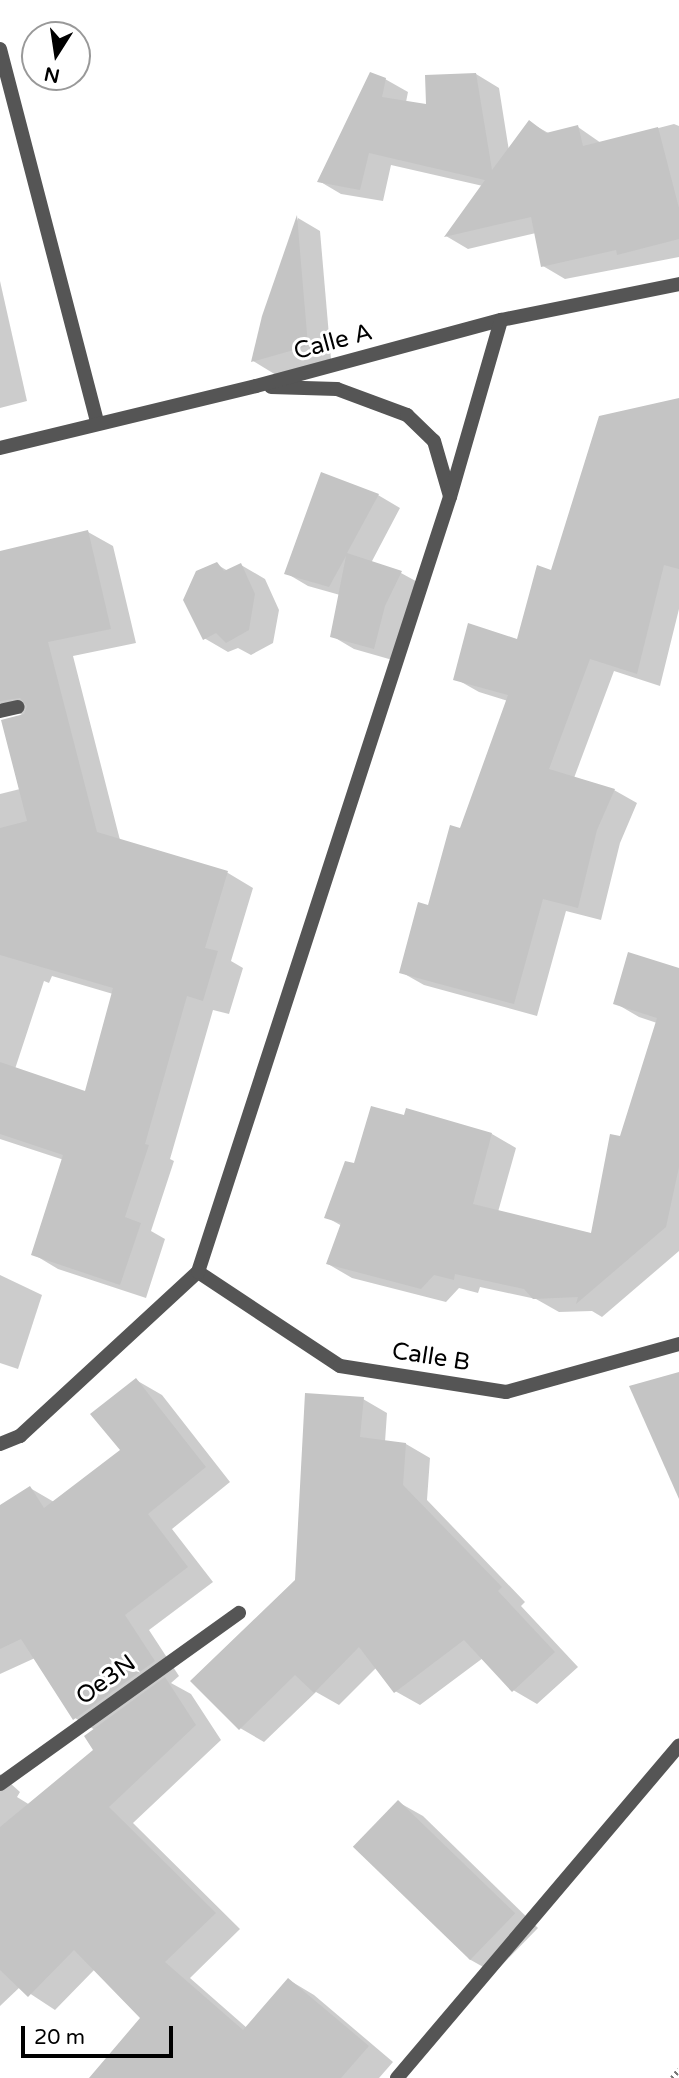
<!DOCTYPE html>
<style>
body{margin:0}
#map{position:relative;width:679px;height:2078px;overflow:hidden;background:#fff;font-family:"Varela Round",sans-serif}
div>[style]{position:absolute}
.shadow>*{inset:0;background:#0003}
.building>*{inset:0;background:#c4c4c4;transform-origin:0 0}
.path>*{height:4.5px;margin-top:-2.25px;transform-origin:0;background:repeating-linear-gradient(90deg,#777 0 2px,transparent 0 5.5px)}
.service>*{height:14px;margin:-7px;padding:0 7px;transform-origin:7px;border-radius:7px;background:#555}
.minor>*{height:14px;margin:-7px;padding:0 7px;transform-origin:7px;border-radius:7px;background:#555}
span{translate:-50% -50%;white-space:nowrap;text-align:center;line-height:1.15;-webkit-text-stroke:6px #fff;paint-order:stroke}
.street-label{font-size:24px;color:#000}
.north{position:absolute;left:21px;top:21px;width:70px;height:70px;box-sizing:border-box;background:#fff;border:2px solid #999;border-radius:50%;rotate:192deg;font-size:19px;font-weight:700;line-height:28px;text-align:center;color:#000}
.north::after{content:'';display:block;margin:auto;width:24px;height:32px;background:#000;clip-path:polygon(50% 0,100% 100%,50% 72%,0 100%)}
.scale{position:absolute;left:21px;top:2026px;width:152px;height:32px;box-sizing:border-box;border:4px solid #000;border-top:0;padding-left:9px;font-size:21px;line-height:24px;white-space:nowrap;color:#000;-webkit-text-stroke:5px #fff;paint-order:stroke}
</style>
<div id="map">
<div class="shadow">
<i style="clip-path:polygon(476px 74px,499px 88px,509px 151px,529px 122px,550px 134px,578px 127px,601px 143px,674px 124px,679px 126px,679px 257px,565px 279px,543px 266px,536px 233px,468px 249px,446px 236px,483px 186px,391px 165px,383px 201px,341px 194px,319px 181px,385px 79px,408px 92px,406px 102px,428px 106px)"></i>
<i style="clip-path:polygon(298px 218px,320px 231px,331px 359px,276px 375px,253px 361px,264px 316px)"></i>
<i style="clip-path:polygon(0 281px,27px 401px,0 408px)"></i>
<i style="clip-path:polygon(679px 409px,679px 609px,660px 686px,614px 671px,574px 778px,614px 790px,637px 803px,620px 843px,601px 920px,566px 911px,537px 1016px,424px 985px,401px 972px,461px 830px,508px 701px,479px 692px,456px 679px,518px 642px,552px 572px)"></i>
<i style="clip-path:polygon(322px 474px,378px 495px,400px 508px,371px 563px,401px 573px,423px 585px,396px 661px,354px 649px,332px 636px,340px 595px,308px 586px,286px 573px)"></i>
<i style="clip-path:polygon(evenodd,88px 532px,113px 546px,136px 643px,73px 656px,120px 840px,228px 873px,253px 888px,231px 961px,243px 968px,229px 1014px,213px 1010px,170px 1159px,174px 1161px,151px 1231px,165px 1239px,146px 1298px,58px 1269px,33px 1254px,64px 1160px,0 1139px,0 794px,20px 789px,24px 716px,0 703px,0 553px,88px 532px,52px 976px,113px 994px,86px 1093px,15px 1069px,44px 981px,49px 983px,52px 976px)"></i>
<i style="clip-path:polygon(216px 564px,228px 571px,241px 565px,265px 579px,279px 610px,273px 643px,251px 655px,238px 648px,228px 652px,204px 638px)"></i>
<i style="clip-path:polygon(679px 970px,679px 1251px,602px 1317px,592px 1311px,559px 1312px,536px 1299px,480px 1287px,478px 1293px,459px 1288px,446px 1302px,352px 1278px,328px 1264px,342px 1226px,326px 1217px,355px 1166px,492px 1134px,516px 1148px,498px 1212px,592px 1235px,657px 1023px,639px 1017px,615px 1003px)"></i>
<i style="clip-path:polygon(0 1275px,42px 1295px,18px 1369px,0 1363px)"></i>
<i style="clip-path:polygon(136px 1380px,162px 1395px,230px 1482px,172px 1529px,213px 1582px,149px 1630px,179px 1676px,171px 1683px,191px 1694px,221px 1740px,133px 1823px,240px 1929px,190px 1978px,247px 2028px,289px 1980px,314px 1995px,393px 2062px,379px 2078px,100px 2078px,143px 2018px,95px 1969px,55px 2010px,20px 1987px,0 2006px,0 1774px,20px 1792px,17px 1797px,30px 1805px,96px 1751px,95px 1730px,75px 1718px,35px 1658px,0 1674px,0 1508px,30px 1488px,54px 1502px,122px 1451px)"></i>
<i style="clip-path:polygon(363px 1399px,387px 1413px,385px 1442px,406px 1444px,430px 1458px,427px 1500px,525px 1602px,521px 1606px,578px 1667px,537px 1704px,513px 1690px,483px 1658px,420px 1705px,395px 1691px,377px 1667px,339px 1705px,316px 1692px,264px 1742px,240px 1728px)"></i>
<i style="clip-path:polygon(398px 1802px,423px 1816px,538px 1928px,494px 1973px,469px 1959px)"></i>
</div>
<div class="building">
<i style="clip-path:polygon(370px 72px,386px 78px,382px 97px,426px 104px,425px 75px,476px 73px,492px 170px,529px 120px,546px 133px,578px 125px,583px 146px,658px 127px,679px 208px,679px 239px,617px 255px,616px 250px,541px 267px,531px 217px,444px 237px,485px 180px,369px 153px,360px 190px,317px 182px)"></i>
<i style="clip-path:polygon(297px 215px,308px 346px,251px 362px,262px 316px)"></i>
<i style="clip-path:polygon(679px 398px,679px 569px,664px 565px,637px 674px,590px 659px,549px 769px,615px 789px,597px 830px,578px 908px,543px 899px,514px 1004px,399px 973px,418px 902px,428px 905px,450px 825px,460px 828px,508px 695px,453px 680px,468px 623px,517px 639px,537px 565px,551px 570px,599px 416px)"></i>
<i style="clip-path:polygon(321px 472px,379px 494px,347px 553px,402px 571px,385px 606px,374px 649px,330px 637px,346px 556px,329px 587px,284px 574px)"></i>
<i style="clip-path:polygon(88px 530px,111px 629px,48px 642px,97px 832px,228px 871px,205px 948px,218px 951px,203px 1001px,187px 996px,145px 1144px,149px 1145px,125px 1217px,141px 1223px,120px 1285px,31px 1255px,63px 1155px,0 1134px,0 1062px,85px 1091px,113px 988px,0 955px,0 828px,27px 821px,1px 720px,24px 714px,27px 706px,20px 698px,0 701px,0 551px)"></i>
<i style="clip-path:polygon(217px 562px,224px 571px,241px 563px,255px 594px,249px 630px,226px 643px,216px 633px,203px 640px,183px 600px,196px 571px)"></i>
<i style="clip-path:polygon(628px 952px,679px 968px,679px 1167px,666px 1227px,576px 1304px,578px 1297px,533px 1299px,524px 1289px,455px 1274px,454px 1280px,434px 1275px,421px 1289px,326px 1264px,341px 1223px,324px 1218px,345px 1161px,354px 1163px,371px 1106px,404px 1115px,406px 1108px,492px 1133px,473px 1204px,591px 1233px,610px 1134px,620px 1136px,657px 1018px,613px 1004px)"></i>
<i style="clip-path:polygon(679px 1372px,679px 1499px,629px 1386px)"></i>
<i style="clip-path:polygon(136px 1378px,206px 1467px,148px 1514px,188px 1567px,125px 1615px,155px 1661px,73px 1720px,21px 1639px,0 1649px,0 1505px,30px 1486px,44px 1508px,120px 1450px,90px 1414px)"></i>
<i style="clip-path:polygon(305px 1393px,364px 1397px,360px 1437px,406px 1443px,403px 1485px,502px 1587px,498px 1591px,555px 1652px,512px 1692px,464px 1640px,394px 1693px,359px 1647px,314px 1693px,295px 1675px,239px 1730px,190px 1681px,295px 1580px)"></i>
<i style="clip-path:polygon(165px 1677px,196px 1725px,109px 1807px,216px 1913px,165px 1962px,243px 2030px,288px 1978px,369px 2046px,341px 2078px,89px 2078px,140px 2018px,74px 1950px,28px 1997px,0 1970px,0 1827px,93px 1750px,84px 1736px)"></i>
<i style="left:398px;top:1800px;width:163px;height:65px;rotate:44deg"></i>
</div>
<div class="path">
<i style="left:672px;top:2078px;width:11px;rotate:-52deg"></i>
</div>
<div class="service">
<i style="left:0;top:711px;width:18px;rotate:-13deg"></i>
</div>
<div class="minor">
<i style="left:0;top:49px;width:385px;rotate:75.4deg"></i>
<i style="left:271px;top:387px;width:66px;rotate:1.7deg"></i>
<i style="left:337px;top:389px;width:75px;rotate:20.4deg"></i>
<i style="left:407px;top:415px;width:37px;rotate:44deg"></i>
<i style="left:434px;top:441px;width:57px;rotate:73.8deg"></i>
<i style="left:0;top:448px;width:263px;rotate:-13.6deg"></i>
<i style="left:256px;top:386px;width:254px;rotate:-15.1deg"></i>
<i style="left:501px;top:320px;width:182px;rotate:-11.4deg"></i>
<i style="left:198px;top:1272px;width:170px;rotate:33.5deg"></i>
<i style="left:340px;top:1366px;width:168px;rotate:8.9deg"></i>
<i style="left:506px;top:1392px;width:180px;rotate:-15.5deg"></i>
<i style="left:0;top:1444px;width:22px;rotate:-22deg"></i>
<i style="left:20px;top:1436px;width:242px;rotate:-42.7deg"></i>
<i style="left:198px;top:1272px;width:815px;rotate:-71.99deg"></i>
<i style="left:450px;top:497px;width:184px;rotate:-73.9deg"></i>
<i style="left:0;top:1784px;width:294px;rotate:-35.6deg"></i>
<i style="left:397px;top:2078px;width:436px;rotate:-49.7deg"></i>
</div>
<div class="street-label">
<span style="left:333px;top:342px;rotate:-15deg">Calle A</span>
<span style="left:431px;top:1357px;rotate:9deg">Calle B</span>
<span style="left:106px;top:1680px;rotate:-36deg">Oe3N</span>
</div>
<div class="north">N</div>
<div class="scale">20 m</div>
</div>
